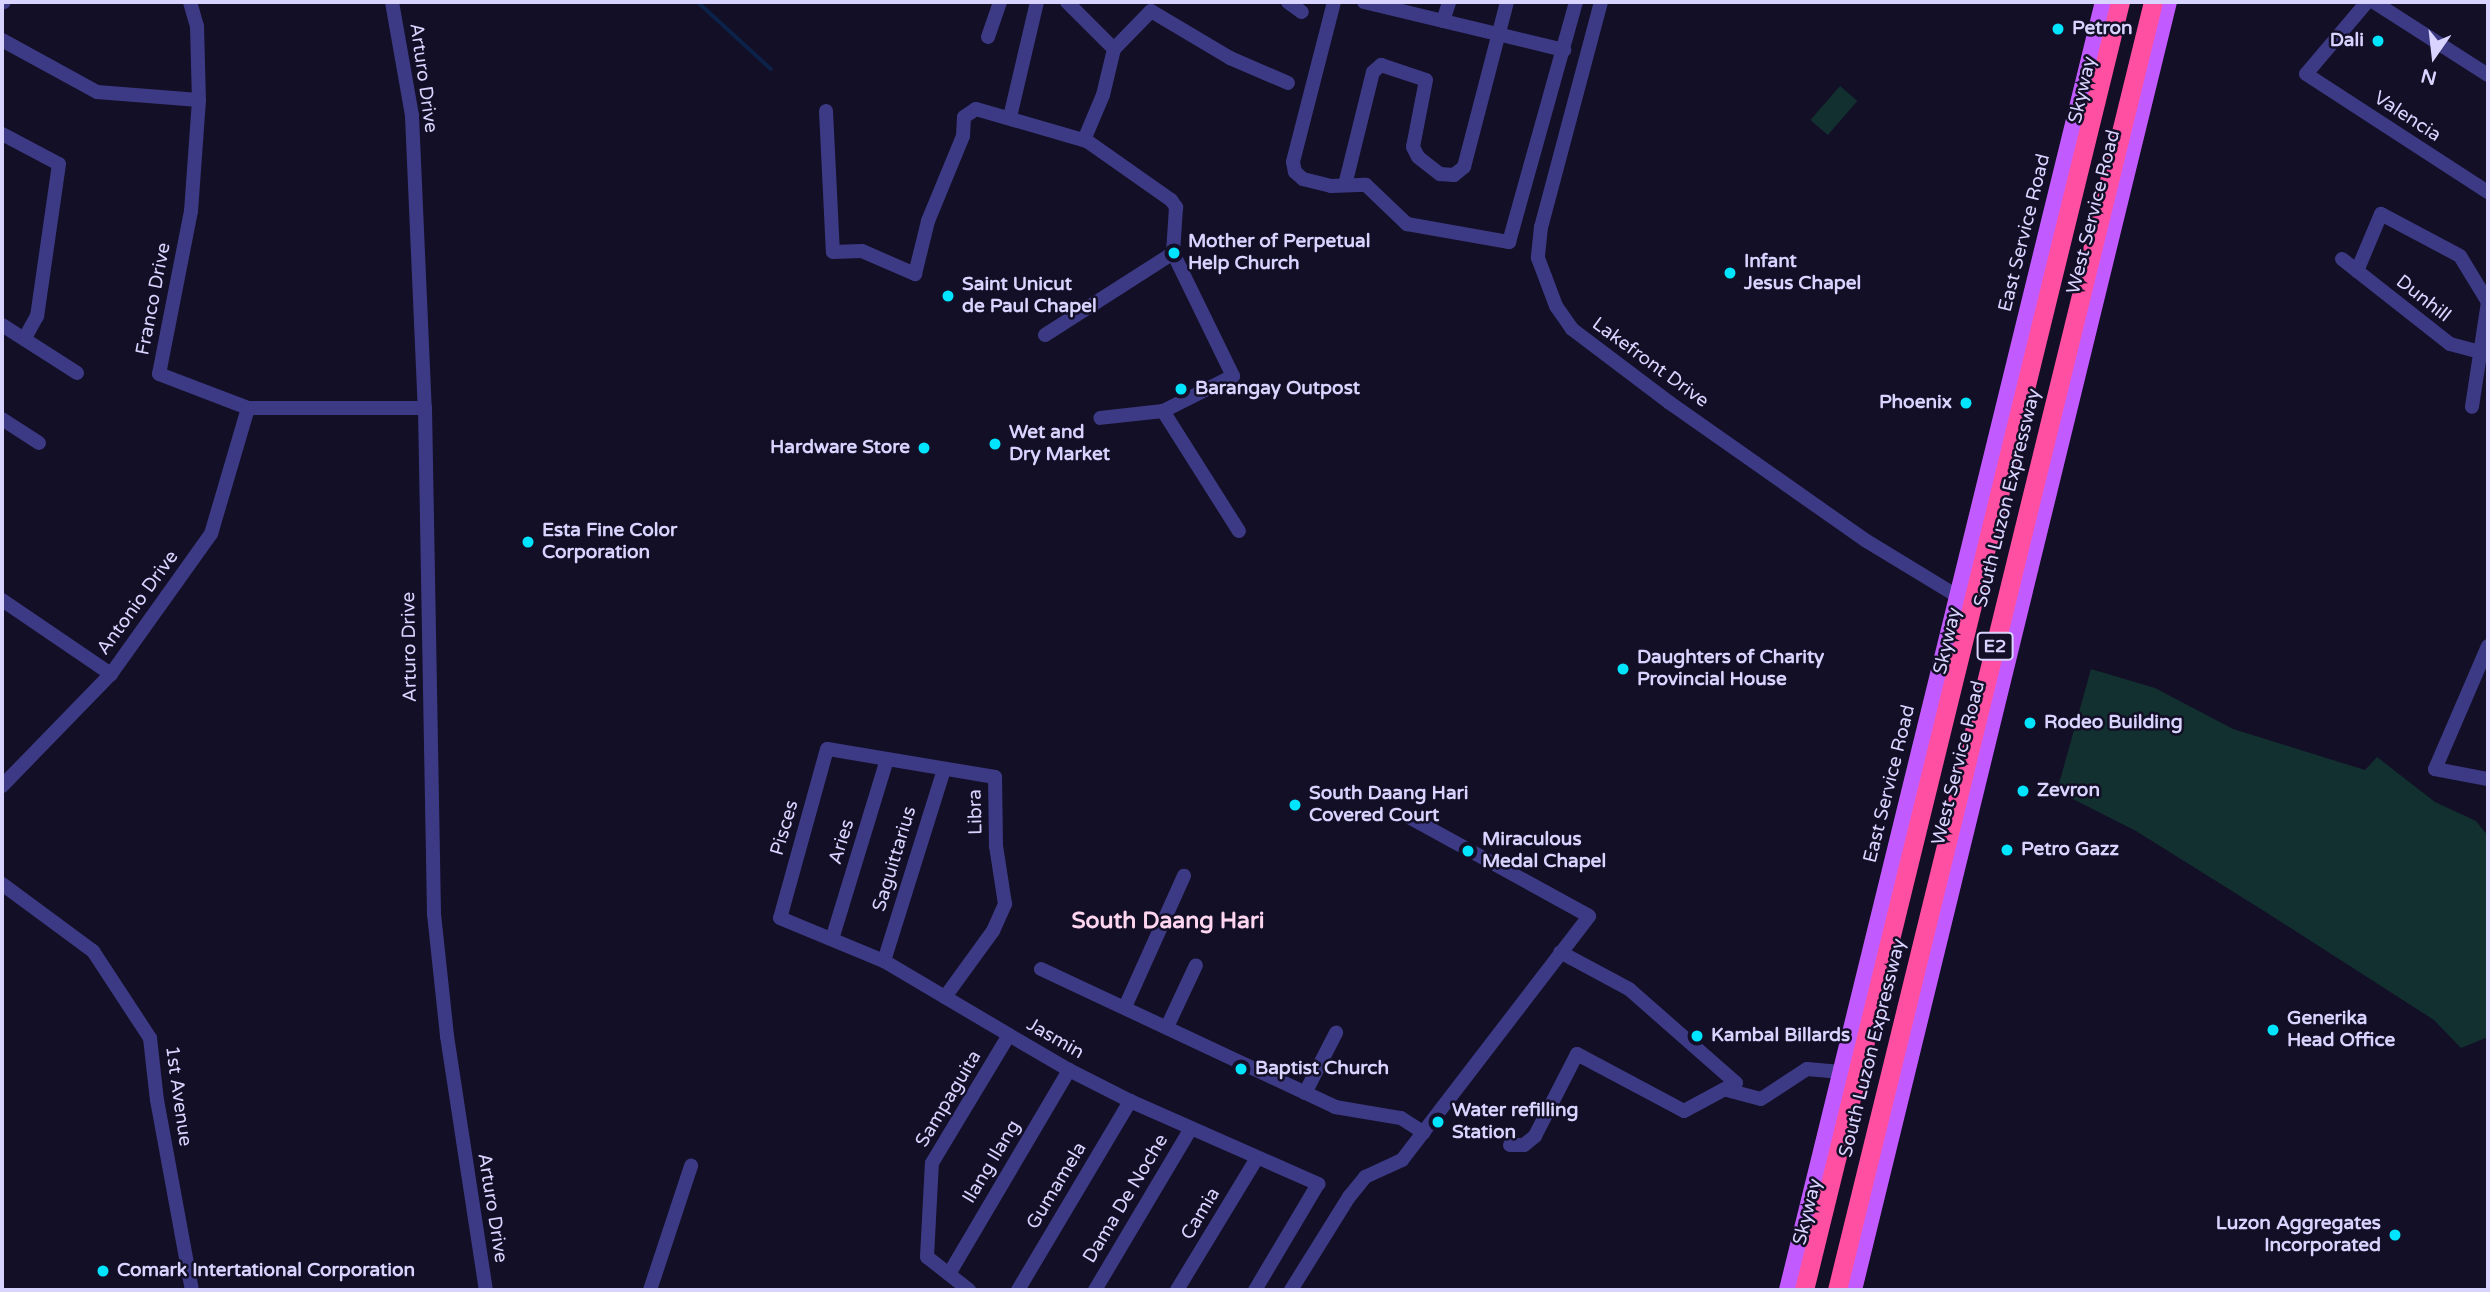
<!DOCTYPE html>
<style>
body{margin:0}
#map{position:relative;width:2490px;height:1292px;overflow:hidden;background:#130f26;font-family:"Varela Round",sans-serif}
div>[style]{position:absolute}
.green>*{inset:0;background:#12302f;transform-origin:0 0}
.stream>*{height:3.5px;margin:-1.75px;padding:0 1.75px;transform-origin:1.75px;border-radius:1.75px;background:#0c2248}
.minor>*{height:14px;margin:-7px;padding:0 7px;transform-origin:7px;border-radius:7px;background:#3d3a85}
.major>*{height:18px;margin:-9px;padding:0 9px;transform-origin:9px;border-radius:9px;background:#c25bff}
.highway>*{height:19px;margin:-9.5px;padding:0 9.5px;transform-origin:9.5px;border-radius:9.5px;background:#ff4fa3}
.dots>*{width:19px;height:19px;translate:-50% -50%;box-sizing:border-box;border:4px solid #130f26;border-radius:50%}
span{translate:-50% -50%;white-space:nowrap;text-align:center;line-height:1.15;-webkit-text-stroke:5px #130f26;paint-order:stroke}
.shield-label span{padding:2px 5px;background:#130f26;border:2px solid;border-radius:5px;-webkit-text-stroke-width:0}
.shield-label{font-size:18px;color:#d9d4ff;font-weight:700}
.poi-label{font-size:19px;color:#d9d4ff;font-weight:700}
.left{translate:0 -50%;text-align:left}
.right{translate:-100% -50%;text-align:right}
.street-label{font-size:19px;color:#d9d4ff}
.quarter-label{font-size:23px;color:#ffd6f0;font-weight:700}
.frame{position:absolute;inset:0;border:4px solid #d9d4ff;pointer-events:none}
.north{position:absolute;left:2399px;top:21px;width:70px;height:70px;-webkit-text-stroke:5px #130f26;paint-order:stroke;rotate:194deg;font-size:19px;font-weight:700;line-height:28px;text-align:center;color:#d9d4ff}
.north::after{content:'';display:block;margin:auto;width:24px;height:32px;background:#d9d4ff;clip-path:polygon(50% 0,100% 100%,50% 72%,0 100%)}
</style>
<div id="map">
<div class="green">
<i style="left:1840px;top:86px;width:23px;height:45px;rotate:41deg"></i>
<i style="clip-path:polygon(2091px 669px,2155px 688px,2233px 729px,2365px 770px,2377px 757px,2435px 802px,2476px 821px,2488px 836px,2488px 1037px,2461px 1048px,2434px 1020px,2264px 911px,2136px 831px,2057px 791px)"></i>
</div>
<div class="stream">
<i style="left:698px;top:2px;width:99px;rotate:42.5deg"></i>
</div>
<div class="minor">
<i style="left:190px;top:2px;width:25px;rotate:74deg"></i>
<i style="left:197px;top:26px;width:74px;rotate:88.5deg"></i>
<i style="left:199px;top:100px;width:111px;rotate:94.1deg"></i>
<i style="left:191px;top:211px;width:166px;rotate:101.1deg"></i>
<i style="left:159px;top:374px;width:95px;rotate:20.9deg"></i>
<i style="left:248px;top:408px;width:177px"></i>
<i style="left:392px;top:2px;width:116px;rotate:80deg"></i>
<i style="left:412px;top:116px;width:292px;rotate:87.5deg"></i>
<i style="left:425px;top:408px;width:506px;rotate:88.98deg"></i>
<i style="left:434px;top:914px;width:123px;rotate:83.9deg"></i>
<i style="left:447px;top:1036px;width:257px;rotate:81.3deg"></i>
<i style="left:1067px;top:2px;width:66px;rotate:45deg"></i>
<i style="left:1114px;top:49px;width:47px;rotate:103.4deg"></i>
<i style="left:1103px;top:95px;width:49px;rotate:112.9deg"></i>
<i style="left:1288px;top:2px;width:17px;rotate:36deg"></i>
<i style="left:1334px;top:2px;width:165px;rotate:104.4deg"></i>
<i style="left:1293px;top:162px;width:10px;rotate:79deg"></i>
<i style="left:1295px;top:172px;width:11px;rotate:41deg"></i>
<i style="left:1303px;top:179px;width:29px;rotate:14deg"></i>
<i style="left:1331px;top:186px;width:35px;rotate:-2deg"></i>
<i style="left:1366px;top:185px;width:57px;rotate:43.6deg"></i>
<i style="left:1407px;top:224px;width:104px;rotate:10deg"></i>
<i style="left:1509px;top:242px;width:249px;rotate:-74.4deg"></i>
<i style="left:1364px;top:2px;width:206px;rotate:13.5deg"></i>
<i style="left:1601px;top:2px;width:233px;rotate:104.9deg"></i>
<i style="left:1541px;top:227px;width:31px;rotate:96deg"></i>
<i style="left:1538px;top:258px;width:51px;rotate:69.4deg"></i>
<i style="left:1556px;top:306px;width:28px;rotate:55deg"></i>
<i style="left:1572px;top:329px;width:123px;rotate:37.1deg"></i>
<i style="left:1670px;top:403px;width:238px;rotate:35.1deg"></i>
<i style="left:1865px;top:540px;width:108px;rotate:31.3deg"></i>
<i style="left:2367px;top:2px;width:94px;rotate:130.3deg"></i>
<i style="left:2306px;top:74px;width:217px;rotate:33deg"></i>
<i style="left:2374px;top:2px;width:135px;rotate:32.6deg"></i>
<i style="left:2px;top:3px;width:2px;rotate:-27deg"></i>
<i style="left:1443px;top:21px;width:20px;rotate:-72deg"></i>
<i style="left:988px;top:37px;width:37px;rotate:-71deg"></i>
<i style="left:2px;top:40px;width:108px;rotate:28.7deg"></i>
<i style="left:97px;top:92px;width:102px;rotate:4.5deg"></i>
<i style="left:1114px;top:49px;width:53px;rotate:-45.8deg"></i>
<i style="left:1151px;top:11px;width:92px;rotate:30.7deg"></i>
<i style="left:1230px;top:58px;width:63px;rotate:23.3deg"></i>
<i style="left:826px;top:111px;width:141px;rotate:87.2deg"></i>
<i style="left:833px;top:252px;width:29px;rotate:-2deg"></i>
<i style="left:862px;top:251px;width:58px;rotate:23.5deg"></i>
<i style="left:915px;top:274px;width:55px;rotate:-76.2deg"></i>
<i style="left:928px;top:221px;width:92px;rotate:-67.6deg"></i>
<i style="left:963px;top:136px;width:19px;rotate:-87deg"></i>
<i style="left:964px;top:117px;width:14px;rotate:-34deg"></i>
<i style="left:976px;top:109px;width:116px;rotate:16.1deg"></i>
<i style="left:1087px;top:141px;width:103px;rotate:35.1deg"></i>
<i style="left:1171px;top:200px;width:9px;rotate:54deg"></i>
<i style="left:1176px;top:207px;width:46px;rotate:93.7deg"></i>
<i style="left:1173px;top:253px;width:137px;rotate:64deg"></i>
<i style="left:1233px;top:376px;width:78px;rotate:153.4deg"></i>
<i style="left:1163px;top:411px;width:63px;rotate:173.7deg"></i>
<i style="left:1010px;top:117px;width:118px;rotate:-76.8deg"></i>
<i style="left:2px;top:134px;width:64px;rotate:27.8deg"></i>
<i style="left:59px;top:164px;width:154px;rotate:98.2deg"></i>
<i style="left:37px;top:316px;width:26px;rotate:119deg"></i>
<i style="left:1345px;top:185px;width:116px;rotate:-76.1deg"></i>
<i style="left:1373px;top:72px;width:11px;rotate:-41deg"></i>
<i style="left:1381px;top:65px;width:47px;rotate:18.4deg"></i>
<i style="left:1426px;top:80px;width:68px;rotate:101deg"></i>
<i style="left:1413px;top:147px;width:11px;rotate:63deg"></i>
<i style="left:1418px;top:157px;width:28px;rotate:38deg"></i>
<i style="left:1440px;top:174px;width:14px;rotate:4deg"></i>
<i style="left:1454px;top:175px;width:13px;rotate:-39deg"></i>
<i style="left:1464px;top:167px;width:171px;rotate:-75.4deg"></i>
<i style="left:2342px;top:259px;width:137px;rotate:38.2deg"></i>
<i style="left:2450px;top:344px;width:39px;rotate:15deg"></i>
<i style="left:2357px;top:271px;width:62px;rotate:-67.2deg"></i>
<i style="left:2381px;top:214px;width:89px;rotate:28deg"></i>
<i style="left:2460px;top:256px;width:54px;rotate:58.7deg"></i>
<i style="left:2488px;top:302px;width:106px;rotate:98.7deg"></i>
<i style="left:2px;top:325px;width:89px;rotate:32.6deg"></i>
<i style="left:1045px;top:335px;width:152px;rotate:-32.6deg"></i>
<i style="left:1163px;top:411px;width:142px;rotate:57.7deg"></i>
<i style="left:2px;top:419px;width:44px;rotate:33deg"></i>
<i style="left:2px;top:600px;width:132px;rotate:34.2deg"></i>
<i style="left:2488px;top:646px;width:134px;rotate:113.3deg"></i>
<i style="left:2435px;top:769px;width:54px;rotate:10.7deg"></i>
<i style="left:2px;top:786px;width:156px;rotate:-45.8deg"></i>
<i style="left:111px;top:674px;width:172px;rotate:-54.5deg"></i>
<i style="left:211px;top:534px;width:131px;rotate:-73.6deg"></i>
<i style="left:2px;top:884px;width:113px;rotate:36.4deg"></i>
<i style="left:93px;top:951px;width:104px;rotate:56.8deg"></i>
<i style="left:150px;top:1038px;width:62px;rotate:83.6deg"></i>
<i style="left:157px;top:1100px;width:193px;rotate:79.6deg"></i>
<i style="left:833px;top:936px;width:185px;rotate:-73deg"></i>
<i style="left:884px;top:961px;width:201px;rotate:-72.6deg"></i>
<i style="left:1041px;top:969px;width:325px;rotate:25.1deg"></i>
<i style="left:1335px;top:1107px;width:67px;rotate:9.5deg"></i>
<i style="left:1401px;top:1118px;width:27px;rotate:33deg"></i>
<i style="left:945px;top:997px;width:82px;rotate:-54deg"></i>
<i style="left:993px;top:931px;width:30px;rotate:-66deg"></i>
<i style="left:1005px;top:904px;width:59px;rotate:-98.8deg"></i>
<i style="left:996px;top:846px;width:69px;rotate:-90.8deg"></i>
<i style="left:995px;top:777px;width:170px;rotate:-170.5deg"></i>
<i style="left:827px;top:749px;width:175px;rotate:105.5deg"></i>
<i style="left:780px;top:918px;width:113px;rotate:22.5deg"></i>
<i style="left:884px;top:961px;width:145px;rotate:30.6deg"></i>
<i style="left:1009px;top:1035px;width:69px;rotate:30.3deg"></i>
<i style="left:1069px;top:1070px;width:68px;rotate:26.9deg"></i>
<i style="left:1130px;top:1101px;width:206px;rotate:23.8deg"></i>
<i style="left:1318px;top:1184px;width:123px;rotate:120.7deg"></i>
<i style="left:1125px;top:1007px;width:144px;rotate:-65.8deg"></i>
<i style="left:1167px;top:1027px;width:68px;rotate:-64.9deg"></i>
<i style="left:1727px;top:1090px;width:35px;rotate:15deg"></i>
<i style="left:1761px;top:1099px;width:55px;rotate:-33.1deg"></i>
<i style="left:1807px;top:1069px;width:34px;rotate:5deg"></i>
<i style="left:1305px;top:1093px;width:68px;rotate:-62.7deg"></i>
<i style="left:1510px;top:1145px;width:14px"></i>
<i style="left:1524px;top:1145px;width:14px;rotate:-39deg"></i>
<i style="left:1535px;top:1136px;width:92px;rotate:-62.9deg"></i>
<i style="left:1577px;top:1054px;width:121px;rotate:28deg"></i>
<i style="left:1684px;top:1111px;width:59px;rotate:-28.3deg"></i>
<i style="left:1736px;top:1083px;width:142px;rotate:-138.7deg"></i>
<i style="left:1629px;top:989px;width:78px;rotate:-151.8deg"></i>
<i style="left:949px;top:1274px;width:237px;rotate:-59.5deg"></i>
<i style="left:650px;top:1290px;width:131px;rotate:-71.7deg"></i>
<i style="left:969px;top:1290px;width:53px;rotate:-141.8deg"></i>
<i style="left:927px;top:1257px;width:94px;rotate:-87deg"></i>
<i style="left:932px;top:1163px;width:149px;rotate:-59deg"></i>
<i style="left:1018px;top:1290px;width:220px;rotate:-59.3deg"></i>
<i style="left:1095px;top:1290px;width:188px;rotate:-59.3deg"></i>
<i style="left:1177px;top:1290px;width:154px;rotate:-58.8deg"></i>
<i style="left:1291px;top:1290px;width:110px;rotate:-58.1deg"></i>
<i style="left:1349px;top:1197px;width:26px;rotate:-51deg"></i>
<i style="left:1365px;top:1177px;width:41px;rotate:-24.7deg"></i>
<i style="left:1402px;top:1160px;width:307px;rotate:-52.5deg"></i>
<i style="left:1589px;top:916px;width:208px;rotate:-151.2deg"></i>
</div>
<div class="major">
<i style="left:1788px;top:1290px;width:1326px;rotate:-76.22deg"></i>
<i style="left:1853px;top:1290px;width:1326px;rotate:-76.26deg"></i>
</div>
<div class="highway">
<i style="left:1804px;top:1290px;width:1326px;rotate:-76.22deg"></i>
<i style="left:1837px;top:1290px;width:1326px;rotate:-76.22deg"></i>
</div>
<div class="dots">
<i style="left:2058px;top:29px;background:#00e5ff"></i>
<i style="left:2378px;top:41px;background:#00e5ff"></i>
<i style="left:1174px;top:253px;background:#00e5ff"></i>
<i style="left:1730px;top:273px;background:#00e5ff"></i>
<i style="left:948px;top:296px;background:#00e5ff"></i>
<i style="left:1181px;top:389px;background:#00e5ff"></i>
<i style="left:1966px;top:403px;background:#00e5ff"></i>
<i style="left:995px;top:444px;background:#00e5ff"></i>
<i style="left:924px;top:448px;background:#00e5ff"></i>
<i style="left:528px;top:542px;background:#00e5ff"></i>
<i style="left:1623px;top:669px;background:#00e5ff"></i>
<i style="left:2030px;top:723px;background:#00e5ff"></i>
<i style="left:2023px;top:791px;background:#00e5ff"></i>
<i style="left:1295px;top:805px;background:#00e5ff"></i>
<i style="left:2007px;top:850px;background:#00e5ff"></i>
<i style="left:1468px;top:851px;background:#00e5ff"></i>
<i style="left:2273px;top:1030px;background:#00e5ff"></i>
<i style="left:1697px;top:1036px;background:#00e5ff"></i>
<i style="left:1241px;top:1069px;background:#00e5ff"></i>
<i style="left:1438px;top:1122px;background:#00e5ff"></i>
<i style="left:2395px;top:1235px;background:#00e5ff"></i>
<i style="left:103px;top:1271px;background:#00e5ff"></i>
</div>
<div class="shield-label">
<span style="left:1995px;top:646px">E2</span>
</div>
<div class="poi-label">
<span class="left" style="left:2072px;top:29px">Petron</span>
<span class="right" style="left:2364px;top:41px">Dali</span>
<span class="left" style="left:1188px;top:253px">Mother of Perpetual<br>Help Church</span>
<span class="left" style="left:1744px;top:273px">Infant<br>Jesus Chapel</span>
<span class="left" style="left:962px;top:296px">Saint Unicut<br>de Paul Chapel</span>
<span class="left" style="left:1195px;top:389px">Barangay Outpost</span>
<span class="right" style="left:1952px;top:403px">Phoenix</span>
<span class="left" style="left:1009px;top:444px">Wet and<br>Dry Market</span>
<span class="right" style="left:910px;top:448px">Hardware Store</span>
<span class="left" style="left:542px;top:542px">Esta Fine Color<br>Corporation</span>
<span class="left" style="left:1637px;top:669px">Daughters of Charity<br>Provincial House</span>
<span class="left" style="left:2044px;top:723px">Rodeo Building</span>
<span class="left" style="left:2037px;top:791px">Zevron</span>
<span class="left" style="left:1309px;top:805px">South Daang Hari<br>Covered Court</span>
<span class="left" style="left:1482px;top:851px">Miraculous<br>Medal Chapel</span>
<span class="left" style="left:2021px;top:850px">Petro Gazz</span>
<span class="left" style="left:2287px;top:1030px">Generika<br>Head Office</span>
<span class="left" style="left:1711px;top:1036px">Kambal Billards</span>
<span class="left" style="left:1255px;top:1069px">Baptist Church</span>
<span class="left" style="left:1452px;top:1122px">Water refilling<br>Station</span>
<span class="right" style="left:2381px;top:1235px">Luzon Aggregates<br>Incorporated</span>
<span class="left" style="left:117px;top:1271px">Comark Intertational Corporation</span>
</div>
<div class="street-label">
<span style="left:423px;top:78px;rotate:82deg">Arturo Drive</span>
<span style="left:2083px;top:90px;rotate:-77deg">Skyway</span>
<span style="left:2407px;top:117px;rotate:33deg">Valencia</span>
<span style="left:2094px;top:212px;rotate:-76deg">West Service Road</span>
<span style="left:2025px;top:233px;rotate:-76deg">East Service Road</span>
<span style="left:154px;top:299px;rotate:-79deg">Franco Drive</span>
<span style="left:2423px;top:299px;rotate:38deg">Dunhill</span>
<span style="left:1650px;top:363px;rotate:36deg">Lakefront Drive</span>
<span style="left:2008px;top:498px;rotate:-76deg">South Luzon Expressway</span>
<span style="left:138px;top:603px;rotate:-54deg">Antonio Drive</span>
<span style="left:1948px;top:641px;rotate:-77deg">Skyway</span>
<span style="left:410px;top:647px;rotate:-91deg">Arturo Drive</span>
<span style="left:1959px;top:763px;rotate:-76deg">West Service Road</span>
<span style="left:1890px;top:784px;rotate:-76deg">East Service Road</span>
<span style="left:976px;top:812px;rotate:-91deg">Libra</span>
<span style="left:785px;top:828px;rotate:-74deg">Pisces</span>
<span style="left:842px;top:842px;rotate:-73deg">Aries</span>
<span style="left:895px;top:859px;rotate:-73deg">Saguittarius</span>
<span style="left:1055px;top:1039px;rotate:30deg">Jasmin</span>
<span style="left:1873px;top:1048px;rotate:-76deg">South Luzon Expressway</span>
<span style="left:178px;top:1096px;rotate:82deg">1st Avenue</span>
<span style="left:949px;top:1099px;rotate:-59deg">Sampaguita</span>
<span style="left:992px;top:1162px;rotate:-59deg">Ilang Ilang</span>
<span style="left:1057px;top:1186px;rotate:-59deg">Gumamela</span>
<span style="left:1126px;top:1199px;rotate:-59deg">Dama De Noche</span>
<span style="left:492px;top:1208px;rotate:81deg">Arturo Drive</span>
<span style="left:1808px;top:1212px;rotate:-76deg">Skyway</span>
<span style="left:1201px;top:1214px;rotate:-59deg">Camia</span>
</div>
<div class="quarter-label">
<span style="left:1168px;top:921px">South Daang Hari</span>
</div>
<div class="frame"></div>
<div class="north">N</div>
</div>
